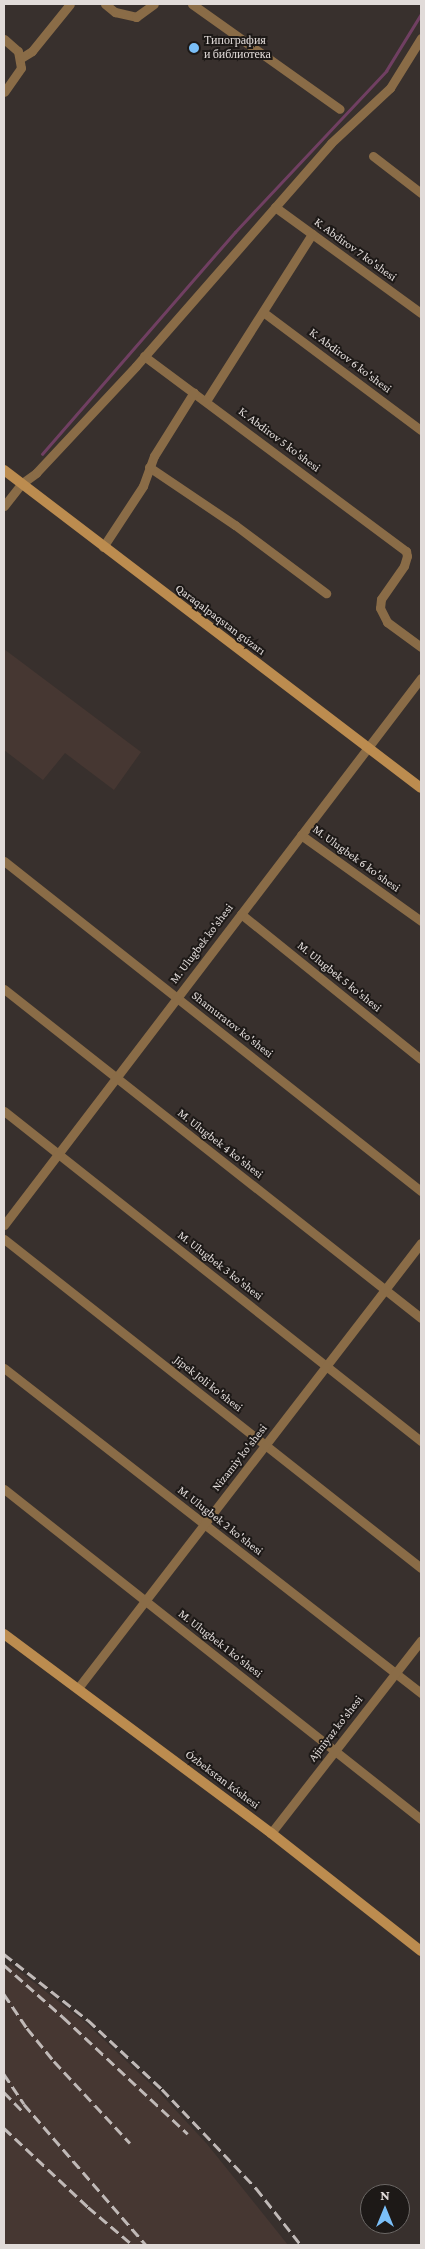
<!DOCTYPE html>
<meta charset="utf-8">
<style>
body{margin:0}
#map{position:relative;width:425px;height:2249px;overflow:hidden;background:#38302d;font-family:"Crimson Pro",serif}
div>[style]{position:absolute}
.built>*{inset:0;background:#463732}
.stream>*{height:2.5px;margin:-1.25px;padding:0 1.25px;transform-origin:1.25px;border-radius:1.25px;background:#703f62}
.street>*{height:9px;margin:-4.5px;padding:0 4.5px;transform-origin:4.5px;border-radius:4.5px;background:#8a6c47}
.secondary>*{height:10px;margin:-5px;padding:0 5px;transform-origin:5px;border-radius:5px;background:#bc8c4f}
.rail>*{height:2.5px;margin-top:-1.25px;transform-origin:0;background:repeating-linear-gradient(90deg,#c0b9b7 0 10px,transparent 0 15px)}
.dots>*{width:14px;height:14px;translate:-50% -50%;box-sizing:border-box;border:2px solid #1d1917;border-radius:50%}
span{translate:-50% -50%;white-space:nowrap;text-align:center;line-height:1.15;-webkit-text-stroke:4px #1d1917;paint-order:stroke}
.poi-label{font-size:12px;color:#e1dbd9}
.left{translate:0 -50%;text-align:left}
.street-label{font-size:12px;color:#e1dbd9}
.frame{position:absolute;inset:0;border:5px solid #e1dbd9;pointer-events:none}
.north{position:absolute;left:360px;top:2184px;width:50px;height:50px;box-sizing:border-box;background:#1d1917;border:1px solid #6b6765;border-radius:50%;rotate:0deg;font-size:14px;font-weight:700;line-height:20px;text-align:center;color:#e1dbd9}
.north::after{content:'';display:block;margin:auto;width:18px;height:22px;background:#7abff8;clip-path:polygon(50% 0,100% 100%,50% 72%,0 100%)}
</style>
<div id="map">
<div class="built">
<i style="clip-path:polygon(4px 649px,141px 752px,114px 790px,65px 753px,43px 780px,4px 750px)"></i>
<i style="clip-path:polygon(10px 1964px,85px 2022px,158px 2091px,207px 2144px,288px 2245px,4px 2245px,4px 1970px)"></i>
</div>
<div class="stream">
<i style="left:42px;top:454px;width:294px;rotate:-49deg"></i>
<i style="left:235px;top:232px;width:221px;rotate:-46.8deg"></i>
<i style="left:386px;top:71px;width:67px;rotate:-58.4deg"></i>
</div>
<div class="street">
<i style="left:105px;top:4px;width:13px;rotate:39deg"></i>
<i style="left:115px;top:12px;width:22px;rotate:13deg"></i>
<i style="left:136px;top:17px;width:22px;rotate:-36deg"></i>
<i style="left:192px;top:4px;width:181px;rotate:35.4deg"></i>
<i style="left:4px;top:39px;width:18px;rotate:41deg"></i>
<i style="left:18px;top:51px;width:17px;rotate:80deg"></i>
<i style="left:21px;top:68px;width:29px;rotate:125deg"></i>
<i style="left:21px;top:58px;width:13px;rotate:-32deg"></i>
<i style="left:32px;top:51px;width:60px;rotate:-51deg"></i>
<i style="left:373px;top:156px;width:61px;rotate:37.6deg"></i>
<i style="left:275px;top:207px;width:180px;rotate:36deg"></i>
<i style="left:263px;top:312px;width:197px;rotate:36.8deg"></i>
<i style="left:144px;top:356px;width:327px;rotate:36.7deg"></i>
<i style="left:406px;top:551px;width:5px;rotate:79deg"></i>
<i style="left:407px;top:556px;width:10px;rotate:107deg"></i>
<i style="left:404px;top:566px;width:40px;rotate:124.9deg"></i>
<i style="left:381px;top:599px;width:9px;rotate:96deg"></i>
<i style="left:380px;top:608px;width:16px;rotate:63deg"></i>
<i style="left:387px;top:622px;width:42px;rotate:36.3deg"></i>
<i style="left:206px;top:401px;width:198px;rotate:-57.6deg"></i>
<i style="left:149px;top:467px;width:104px;rotate:34deg"></i>
<i style="left:235px;top:525px;width:114px;rotate:36.8deg"></i>
<i style="left:4px;top:506px;width:28px;rotate:-52deg"></i>
<i style="left:21px;top:484px;width:19px;rotate:-36deg"></i>
<i style="left:36px;top:473px;width:146px;rotate:-46.9deg"></i>
<i style="left:136px;top:366px;width:296px;rotate:-48.8deg"></i>
<i style="left:331px;top:143px;width:81px;rotate:-43deg"></i>
<i style="left:390px;top:88px;width:59px;rotate:-58.2deg"></i>
<i style="left:103px;top:547px;width:73px;rotate:-56.7deg"></i>
<i style="left:143px;top:486px;width:32px;rotate:-70deg"></i>
<i style="left:154px;top:456px;width:75px;rotate:-58deg"></i>
<i style="left:301px;top:835px;width:148px;rotate:35.6deg"></i>
<i style="left:4px;top:861px;width:532px;rotate:38.36deg"></i>
<i style="left:241px;top:914px;width:231px;rotate:38.9deg"></i>
<i style="left:4px;top:989px;width:531px;rotate:38.27deg"></i>
<i style="left:4px;top:1111px;width:532px;rotate:38.36deg"></i>
<i style="left:4px;top:1225px;width:688px;rotate:-52.68deg"></i>
<i style="left:4px;top:1239px;width:531px;rotate:38.27deg"></i>
<i style="left:4px;top:1368px;width:529px;rotate:37.93deg"></i>
<i style="left:4px;top:1489px;width:532px;rotate:38.36deg"></i>
<i style="left:78px;top:1688px;width:562px;rotate:-52.38deg"></i>
<i style="left:271px;top:1833px;width:244px;rotate:-52.1deg"></i>
</div>
<div class="secondary">
<i style="left:4px;top:470px;width:524px;rotate:37.33deg"></i>
<i style="left:4px;top:1634px;width:333px;rotate:36.7deg"></i>
<i style="left:271px;top:1833px;width:191px;rotate:38.2deg"></i>
</div>
<div class="rail">
<i style="left:4px;top:1954px;width:107px;rotate:38.2deg"></i>
<i style="left:88px;top:2020px;width:101px;rotate:43deg"></i>
<i style="left:162px;top:2089px;width:137px;rotate:46.5deg"></i>
<i style="left:256px;top:2188px;width:73px;rotate:51.7deg"></i>
<i style="left:4px;top:1965px;width:79px;rotate:41.4deg"></i>
<i style="left:63px;top:2017px;width:171px;rotate:43.1deg"></i>
<i style="left:4px;top:1994px;width:41px;rotate:55.9deg"></i>
<i style="left:27px;top:2028px;width:43px;rotate:50.7deg"></i>
<i style="left:54px;top:2061px;width:112px;rotate:47.2deg"></i>
<i style="left:4px;top:2074px;width:36px;rotate:56deg"></i>
<i style="left:24px;top:2104px;width:186px;rotate:49.1deg"></i>
<i style="left:4px;top:2092px;width:28px;rotate:46deg"></i>
<i style="left:4px;top:2128px;width:115px;rotate:43.2deg"></i>
<i style="left:88px;top:2207px;width:59px;rotate:40.2deg"></i>
</div>
<div class="dots">
<i style="left:194px;top:48px;background:#7abff8"></i>
</div>
<div class="poi-label">
<span class="left" style="left:204px;top:48px">Типография<br>и библиотека</span>
</div>
<div class="street-label">
<span style="left:355px;top:250px;rotate:36deg">K. Abdirov 7 ko'shesi</span>
<span style="left:350px;top:361px;rotate:37deg">K. Abdirov 6 ko'shesi</span>
<span style="left:279px;top:440px;rotate:37deg">K. Abdirov 5 ko'shesi</span>
<span style="left:220px;top:620px;rotate:37deg">Qaraqalpaqstan gúzarı</span>
<span style="left:356px;top:859px;rotate:36deg">M. Ulugbek 6 ko'shesi</span>
<span style="left:202px;top:944px;rotate:-53deg">M. Ulugbek ko'shesi</span>
<span style="left:339px;top:977px;rotate:39deg">M. Ulugbek 5 ko'shesi</span>
<span style="left:232px;top:1025px;rotate:38deg">Shamuratov ko'shesi</span>
<span style="left:220px;top:1144px;rotate:38deg">M. Ulugbek 4 ko'shesi</span>
<span style="left:220px;top:1266px;rotate:38deg">M. Ulugbek 3 ko'shesi</span>
<span style="left:208px;top:1384px;rotate:38deg">Jipek Joli ko'shesi</span>
<span style="left:240px;top:1458px;rotate:-52deg">Nizamiy ko'shesi</span>
<span style="left:220px;top:1521px;rotate:38deg">M. Ulugbek 2 ko'shesi</span>
<span style="left:220px;top:1644px;rotate:38deg">M. Ulugbek 1 ko'shesi</span>
<span style="left:336px;top:1729px;rotate:-52deg">Ajiniyaz ko'shesi</span>
<span style="left:222px;top:1780px;rotate:37deg">Ózbekstan kóshesi</span>
</div>
<div class="frame"></div>
<div class="north">N</div>
</div>
